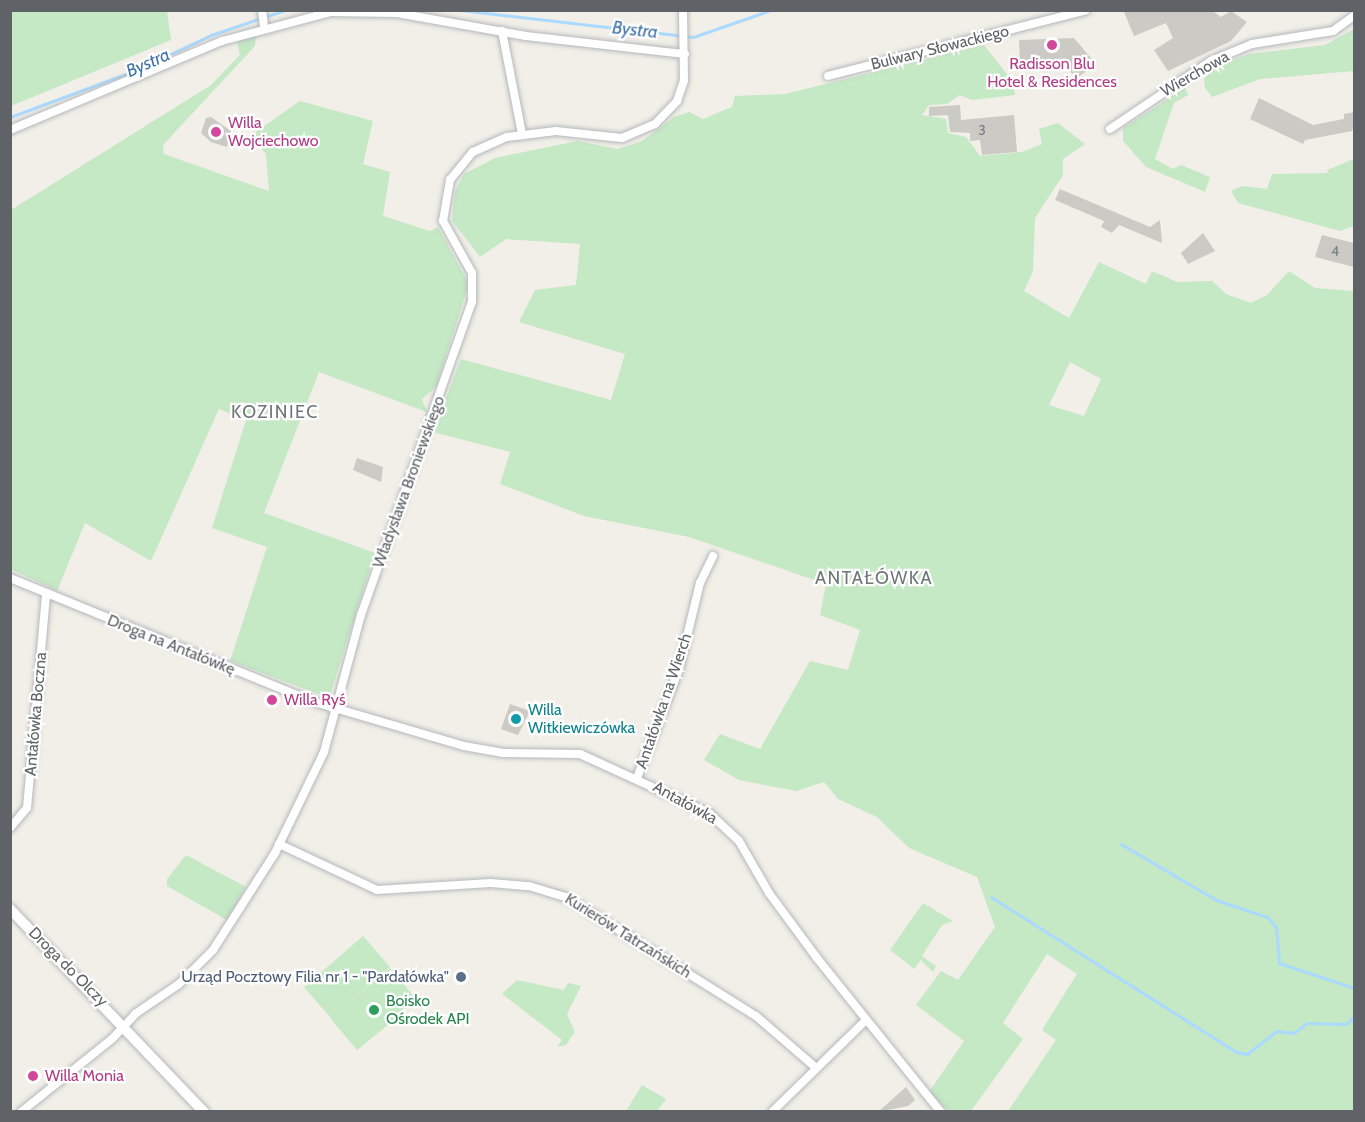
<!DOCTYPE html>
<meta charset="utf-8">
<style>
body{margin:0}
#map{position:relative;width:1365px;height:1122px;overflow:hidden;background:#f1efe8;font-family:Cabin,sans-serif}
div>[style]{position:absolute}
.green>*{inset:0;background:#c5e8c5;transform-origin:0 0}
.stream>*{height:3px;margin:-1.5px;padding:0 1.5px;transform-origin:1.5px;border-radius:1.5px;background:#aadaff}
.building>*{inset:0;background:#cccac5}
.roads{filter:drop-shadow(0 0 2px #b5b8bc) drop-shadow(0 0 2px #b5b8bc)}
.street>*{height:8px;margin:-4px;padding:0 4px;transform-origin:4px;border-radius:4px;background:#fff}
.secondary>*{height:10px;margin:-5px;padding:0 5px;transform-origin:5px;border-radius:5px;background:#fff}
.dots>*{width:16px;height:16px;translate:-50% -50%;box-sizing:border-box;border:3px solid #fff;border-radius:50%}
span{translate:-50% -50%;white-space:nowrap;text-align:center;line-height:1.15;-webkit-text-stroke:4.5px #fff;paint-order:stroke}
.number-label{font-size:14px;color:#7a7d7f}
.number-label span{-webkit-text-stroke-width:0}
.street-label{font-size:16px;color:#5f6368}
.hotel-label{font-size:16px;color:#b23c85}
.left{translate:0 -50%;text-align:left}
.culture-label{font-size:16px;color:#0d838f}
.service-label{font-size:16px;color:#4e5e75}
.right{translate:-100% -50%;text-align:right}
.leisure-label{font-size:16px;color:#27864d}
.water-label{font-size:18px;color:#4174aa;font-style:italic}
.neighbourhood-label{font-size:18px;color:#70757a;letter-spacing:1.5px}
.frame{position:absolute;inset:0;border:12px solid #5f6368;pointer-events:none}
</style>
<div id="map">
<div class="green">
<i style="clip-path:polygon(11px 10px,167px 11px,171px 40px,11px 106px)"></i>
<i style="clip-path:polygon(1354px 29px,1354px 71px,1260px 79px,1212px 97px,1205px 88px,1204px 79px,1215px 66px,1249px 54px,1325px 45px)"></i>
<i style="clip-path:polygon(256px 35px,255px 46px,163px 145px,164px 154px,269px 191px,266px 154px,251px 135px,300px 101px,373px 121px,363px 164px,390px 172px,383px 216px,430px 231px,438px 227px,469px 284px,436px 387px,422px 399px,427px 412px,319px 372px,264px 513px,375px 553px,329px 698px,230px 661px,267px 547px,212px 528px,246px 420px,219px 409px,151px 561px,85px 523px,57px 591px,11px 569px,11px 210px,211px 85px,240px 55px,237px 42px)"></i>
<i style="clip-path:polygon(evenodd,984px 45px,1013px 82px,1015px 95px,972px 100px,960px 95px,947px 104px,929px 105px,922px 115px,946px 119px,948px 133px,966px 137px,980px 156px,1022px 152px,1042px 144px,1039px 129px,1058px 123px,1085px 144px,1063px 159px,1063px 175px,1035px 218px,1033px 271px,1024px 291px,1069px 318px,1099px 262px,1146px 284px,1152px 271px,1177px 282px,1212px 281px,1226px 294px,1251px 303px,1267px 295px,1289px 271px,1315px 288px,1354px 291px,1354px 1111px,1008px 1111px,1056px 1040px,1042px 1030px,1077px 974px,1047px 954px,1003px 1023px,1023px 1039px,971px 1111px,949px 1111px,929px 1092px,964px 1041px,916px 1005px,941px 971px,958px 980px,995px 927px,977px 877px,909px 848px,877px 817px,838px 799px,824px 782px,796px 791px,739px 780px,704px 760px,720px 734px,760px 749px,810px 661px,848px 670px,860px 630px,820px 615px,826px 584px,689px 537px,584px 516px,500px 484px,510px 452px,433px 432px,461px 359px,611px 400px,625px 354px,519px 322px,535px 290px,576px 285px,580px 244px,506px 239px,480px 257px,452px 221px,455px 191px,464px 174px,495px 158px,577px 141px,618px 149px,642px 141px,674px 117px,689px 112px,703px 119px,732px 107px,735px 96px,785px 94px,984px 45px,1070px 362px,1101px 379px,1084px 416px,1049px 405px,1070px 362px)"></i>
<i style="clip-path:polygon(1185px 88px,1188px 95px,1174px 103px,1155px 159px,1173px 169px,1181px 165px,1210px 177px,1205px 192px,1146px 167px,1123px 141px,1123px 128px)"></i>
<i style="clip-path:polygon(1354px 159px,1354px 226px,1340px 231px,1238px 203px,1231px 191px,1242px 186px,1267px 189px,1272px 174px,1328px 173px,1327px 170px)"></i>
<i style="clip-path:polygon(186px 855px,246px 887px,227px 920px,167px 886px,167px 879px)"></i>
<i style="clip-path:polygon(923px 903px,953px 921px,942px 925px,922px 956px,936px 966px,933px 972px,921px 960px,914px 969px,890px 950px)"></i>
<i style="left:363px;top:936px;width:41px;height:78px;rotate:49deg"></i>
<i style="left:390px;top:968px;width:42px;height:78px;rotate:50deg"></i>
<i style="clip-path:polygon(517px 980px,564px 990px,568px 983px,581px 986px,567px 1014px,575px 1032px,566px 1045px,557px 1047px,562px 1040px,502px 994px)"></i>
<i style="clip-path:polygon(642px 1085px,666px 1099px,657px 1111px,626px 1111px)"></i>
</div>
<div class="stream">
<i style="left:460px;top:10px;width:235px;rotate:6.6deg"></i>
<i style="left:693px;top:37px;width:83px;rotate:-19.1deg"></i>
<i style="left:10px;top:117px;width:138px;rotate:-20.4deg"></i>
<i style="left:139px;top:69px;width:80px;rotate:-25.3deg"></i>
<i style="left:211px;top:35px;width:78px;rotate:-18.7deg"></i>
<i style="left:1121px;top:844px;width:110px;rotate:30.5deg"></i>
<i style="left:1216px;top:900px;width:54px;rotate:18.4deg"></i>
<i style="left:1267px;top:917px;width:13px;rotate:48deg"></i>
<i style="left:1276px;top:927px;width:36px;rotate:85deg"></i>
<i style="left:1279px;top:963px;width:79px;rotate:18.4deg"></i>
<i style="left:991px;top:897px;width:290px;rotate:32.3deg"></i>
<i style="left:1236px;top:1052px;width:11px;rotate:10deg"></i>
<i style="left:1247px;top:1054px;width:37px;rotate:-38deg"></i>
<i style="left:1276px;top:1031px;width:18px;rotate:6deg"></i>
<i style="left:1294px;top:1033px;width:16px;rotate:-38deg"></i>
<i style="left:1307px;top:1023px;width:40px;rotate:1.4deg"></i>
<i style="left:1347px;top:1024px;width:11px;rotate:-49deg"></i>
</div>
<div class="building">
<i style="clip-path:polygon(1129px 10px,1211px 10px,1221px 17px,1231px 11px,1247px 22px,1231px 41px,1168px 71px,1154px 50px,1173px 38px,1166px 23px,1134px 36px,1124px 12px)"></i>
<i style="clip-path:polygon(1074px 38px,1096px 64px,1077px 78px,1061px 63px,1020px 65px,1019px 40px)"></i>
<i style="clip-path:polygon(1259px 98px,1313px 125px,1344px 119px,1344px 114px,1354px 112px,1354px 125px,1352px 131px,1305px 140px,1303px 144px,1250px 119px)"></i>
<i style="clip-path:polygon(960px 105px,961px 120px,1014px 115px,1017px 152px,982px 155px,980px 140px,970px 141px,970px 133px,950px 132px,948px 115px,929px 116px,929px 107px)"></i>
<i style="clip-path:polygon(211px 117px,231px 131px,227px 147px,211px 142px,201px 133px,206px 118px)"></i>
<i style="clip-path:polygon(1060px 189px,1150px 227px,1160px 220px,1162px 243px,1119px 225px,1112px 233px,1101px 227px,1104px 221px,1055px 200px)"></i>
<i style="clip-path:polygon(1203px 233px,1215px 251px,1188px 264px,1181px 253px)"></i>
<i style="clip-path:polygon(1322px 235px,1354px 243px,1354px 267px,1315px 257px)"></i>
<i style="clip-path:polygon(357px 458px,383px 467px,381px 482px,353px 470px)"></i>
<i style="clip-path:polygon(510px 704px,530px 711px,518px 735px,501px 729px)"></i>
<i style="clip-path:polygon(906px 1087px,915px 1100px,908px 1106px,878px 1112px)"></i>
</div>
<div class="roads">
<div class="street">
<i style="left:262px;top:10px;width:17px;rotate:83deg"></i>
<i style="left:502px;top:31px;width:105px;rotate:79deg"></i>
<i style="left:828px;top:76px;width:266px;rotate:-14.3deg"></i>
<i style="left:1110px;top:129px;width:122px;rotate:-34deg"></i>
<i style="left:1211px;top:61px;width:44px;rotate:-22.5deg"></i>
<i style="left:1252px;top:44px;width:82px;rotate:-9.1deg"></i>
<i style="left:1333px;top:31px;width:26px;rotate:-36deg"></i>
<i style="left:10px;top:130px;width:230px;rotate:-22.8deg"></i>
<i style="left:222px;top:41px;width:112px;rotate:-15deg"></i>
<i style="left:330px;top:12px;width:67px;rotate:0.9deg"></i>
<i style="left:397px;top:13px;width:131px;rotate:10.1deg"></i>
<i style="left:526px;top:36px;width:160px;rotate:6.5deg"></i>
<i style="left:10px;top:578px;width:325px;rotate:22.2deg"></i>
<i style="left:311px;top:701px;width:159px;rotate:16.4deg"></i>
<i style="left:464px;top:746px;width:40px;rotate:10deg"></i>
<i style="left:503px;top:753px;width:77px;rotate:0.7deg"></i>
<i style="left:580px;top:754px;width:142px;rotate:24.6deg"></i>
<i style="left:709px;top:813px;width:41px;rotate:43deg"></i>
<i style="left:739px;top:841px;width:60px;rotate:60deg"></i>
<i style="left:769px;top:893px;width:81px;rotate:53.6deg"></i>
<i style="left:817px;top:958px;width:198px;rotate:51.2deg"></i>
<i style="left:637px;top:778px;width:117px;rotate:-68.9deg"></i>
<i style="left:679px;top:669px;width:89px;rotate:-76.3deg"></i>
<i style="left:700px;top:583px;width:30px;rotate:-64deg"></i>
<i style="left:10px;top:828px;width:26px;rotate:-50deg"></i>
<i style="left:27px;top:808px;width:216px;rotate:-84.9deg"></i>
<i style="left:279px;top:844px;width:108px;rotate:25.1deg"></i>
<i style="left:377px;top:890px;width:114px;rotate:-3.5deg"></i>
<i style="left:491px;top:883px;width:38px;rotate:5deg"></i>
<i style="left:529px;top:886px;width:39px;rotate:17deg"></i>
<i style="left:566px;top:897px;width:224px;rotate:32.1deg"></i>
<i style="left:756px;top:1016px;width:78px;rotate:40.8deg"></i>
<i style="left:21px;top:1112px;width:118px;rotate:-38.8deg"></i>
<i style="left:113px;top:1038px;width:33px;rotate:-47deg"></i>
<i style="left:135px;top:1014px;width:53px;rotate:-34.3deg"></i>
<i style="left:179px;top:984px;width:48px;rotate:-45deg"></i>
<i style="left:213px;top:950px;width:115px;rotate:-57.4deg"></i>
<i style="left:275px;top:853px;width:112px;rotate:-64.1deg"></i>
<i style="left:324px;top:752px;width:142px;rotate:-74.9deg"></i>
<i style="left:361px;top:615px;width:332px;rotate:-70.5deg"></i>
<i style="left:472px;top:302px;width:29px;rotate:-90deg"></i>
<i style="left:472px;top:273px;width:60px;rotate:-119.1deg"></i>
<i style="left:443px;top:221px;width:42px;rotate:-80.3deg"></i>
<i style="left:450px;top:180px;width:36px;rotate:-51deg"></i>
<i style="left:473px;top:152px;width:37px;rotate:-24deg"></i>
<i style="left:507px;top:137px;width:49px;rotate:-7deg"></i>
<i style="left:556px;top:131px;width:66px;rotate:6.1deg"></i>
<i style="left:622px;top:138px;width:36px;rotate:-23deg"></i>
<i style="left:655px;top:124px;width:32px;rotate:-46deg"></i>
<i style="left:677px;top:101px;width:21px;rotate:-71deg"></i>
<i style="left:684px;top:81px;width:71px;rotate:-90.8deg"></i>
<i style="left:772px;top:1112px;width:130px;rotate:-44.4deg"></i>
</div>
<div class="secondary">
<i style="left:10px;top:909px;width:281px;rotate:46.3deg"></i>
</div>
</div>
<div class="dots">
<i style="left:1052px;top:45px;background:#d1479c"></i>
<i style="left:216px;top:132px;background:#d1479c"></i>
<i style="left:272px;top:700px;background:#d1479c"></i>
<i style="left:516px;top:719px;background:#0f9aa8"></i>
<i style="left:461px;top:977px;background:#5c6f8a"></i>
<i style="left:374px;top:1010px;background:#2e9e5b"></i>
<i style="left:33px;top:1076px;background:#d1479c"></i>
</div>
<div class="number-label">
<span style="left:982px;top:130px">3</span>
<span style="left:1335px;top:251px">4</span>
</div>
<div class="street-label">
<span style="left:940px;top:48px;rotate:-14deg">Bulwary Słowackiego</span>
<span style="left:1195px;top:74px;rotate:-30deg">Wierchowa</span>
<span style="left:409px;top:482px;rotate:-70deg">Władysława Broniewskiego</span>
<span style="left:171px;top:645px;rotate:22deg">Droga na Antałówkę</span>
<span style="left:664px;top:701px;rotate:-71deg">Antałówka na Wierch</span>
<span style="left:36px;top:714px;rotate:-85deg">Antałówka Boczna</span>
<span style="left:685px;top:803px;rotate:29deg">Antałówka</span>
<span style="left:628px;top:936px;rotate:32deg">Kurierów Tatrzańskich</span>
<span style="left:68px;top:967px;rotate:45deg">Droga do Olczy</span>
</div>
<div class="hotel-label">
<span style="left:1052px;top:73px">Radisson Blu<br>Hotel &amp; Residences</span>
<span class="left" style="left:228px;top:132px">Willa<br>Wojciechowo</span>
<span class="left" style="left:284px;top:700px">Willa Ryś</span>
<span class="left" style="left:45px;top:1076px">Willa Monia</span>
</div>
<div class="culture-label">
<span class="left" style="left:528px;top:719px">Willa<br>Witkiewiczówka</span>
</div>
<div class="service-label">
<span class="right" style="left:449px;top:977px">Urząd Pocztowy Filia nr 1 - "Pardałówka"</span>
</div>
<div class="leisure-label">
<span class="left" style="left:386px;top:1010px">Boisko<br>Ośrodek API</span>
</div>
<div class="water-label">
<span style="left:635px;top:30px;rotate:6deg">Bystra</span>
<span style="left:148px;top:63px;rotate:-24deg">Bystra</span>
</div>
<div class="neighbourhood-label">
<span style="left:275px;top:412px">KOZINIEC</span>
<span style="left:874px;top:578px">ANTAŁÓWKA</span>
</div>
<div class="frame"></div>
</div>
